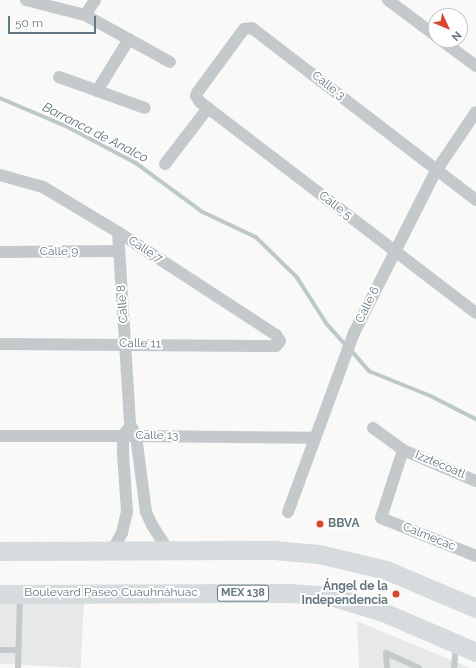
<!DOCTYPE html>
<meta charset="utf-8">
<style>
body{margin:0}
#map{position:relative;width:476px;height:668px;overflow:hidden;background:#f9f9f7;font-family:Raleway,sans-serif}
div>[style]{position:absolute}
.built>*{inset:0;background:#e7e9e8;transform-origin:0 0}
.stream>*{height:3.5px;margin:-1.75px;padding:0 1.75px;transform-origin:1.75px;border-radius:1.75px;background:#bbc9cb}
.lane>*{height:6px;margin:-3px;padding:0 3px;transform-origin:3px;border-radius:3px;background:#c4cacc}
.street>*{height:12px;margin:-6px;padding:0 6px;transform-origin:6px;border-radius:6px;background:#c4cacc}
.primary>*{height:19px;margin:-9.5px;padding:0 9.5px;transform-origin:9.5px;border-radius:9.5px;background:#d6dbde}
.dots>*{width:11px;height:11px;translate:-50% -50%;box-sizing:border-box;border:2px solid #fff;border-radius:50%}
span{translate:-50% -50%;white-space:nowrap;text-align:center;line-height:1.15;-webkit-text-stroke:4px #fff;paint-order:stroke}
.shield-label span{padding:1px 3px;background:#fff;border:1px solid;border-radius:3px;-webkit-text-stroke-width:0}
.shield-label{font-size:11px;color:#637882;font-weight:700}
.street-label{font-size:12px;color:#637882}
.poi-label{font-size:12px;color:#637882;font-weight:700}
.left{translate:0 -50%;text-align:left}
.right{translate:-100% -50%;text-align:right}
.water-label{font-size:13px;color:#5e777c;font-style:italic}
.north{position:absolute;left:428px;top:8px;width:40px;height:40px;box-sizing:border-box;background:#fff;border:1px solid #c1c9cd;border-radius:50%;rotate:134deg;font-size:11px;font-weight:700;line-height:16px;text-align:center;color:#637882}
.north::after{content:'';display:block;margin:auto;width:14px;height:18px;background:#e74029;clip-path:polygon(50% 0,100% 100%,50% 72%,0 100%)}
.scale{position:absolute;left:8px;top:16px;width:88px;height:18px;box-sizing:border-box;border:2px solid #637882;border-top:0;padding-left:5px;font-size:12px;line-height:14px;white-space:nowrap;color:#637882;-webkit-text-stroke:3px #fff;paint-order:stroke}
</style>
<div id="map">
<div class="built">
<i style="left:84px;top:602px;width:66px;height:84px;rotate:93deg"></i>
<i style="clip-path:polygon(357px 621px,470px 668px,359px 668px)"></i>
</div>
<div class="stream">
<i style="left:0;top:98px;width:74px;rotate:23.1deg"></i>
<i style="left:68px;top:127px;width:77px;rotate:27.9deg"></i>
<i style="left:136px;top:163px;width:83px;rotate:36.2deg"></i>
<i style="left:203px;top:212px;width:59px;rotate:25.3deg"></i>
<i style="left:256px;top:237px;width:57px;rotate:44.3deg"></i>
<i style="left:297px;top:277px;width:56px;rotate:57.4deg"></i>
<i style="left:327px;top:324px;width:28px;rotate:48deg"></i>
<i style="left:351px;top:350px;width:28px;rotate:49deg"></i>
<i style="left:369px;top:371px;width:67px;rotate:22deg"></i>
<i style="left:431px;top:396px;width:51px;rotate:27.1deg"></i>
</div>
<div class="lane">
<i style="left:0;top:650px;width:18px"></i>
<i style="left:18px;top:668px;width:72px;rotate:-88.4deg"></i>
<i style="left:387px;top:668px;width:15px;rotate:-94deg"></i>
<i style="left:386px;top:653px;width:36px;rotate:24deg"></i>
<i style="left:454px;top:668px;width:22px;rotate:-85deg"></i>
</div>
<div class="street">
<i style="left:26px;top:0;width:61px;rotate:14.3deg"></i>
<i style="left:85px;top:15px;width:97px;rotate:28.9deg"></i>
<i style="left:388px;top:0;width:60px;rotate:36.9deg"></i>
<i style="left:85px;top:15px;width:18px;rotate:-56deg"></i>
<i style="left:441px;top:40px;width:44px;rotate:36.6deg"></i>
<i style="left:59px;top:77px;width:91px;rotate:19.8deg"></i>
<i style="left:97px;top:91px;width:61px;rotate:-58.4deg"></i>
<i style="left:165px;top:164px;width:71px;rotate:-52.5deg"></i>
<i style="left:0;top:175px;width:45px;rotate:15.6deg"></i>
<i style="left:43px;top:187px;width:87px;rotate:31deg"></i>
<i style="left:118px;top:232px;width:189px;rotate:33.1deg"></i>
<i style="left:276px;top:335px;width:7px;rotate:56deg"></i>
<i style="left:280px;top:341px;width:6px;rotate:129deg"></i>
<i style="left:276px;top:346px;width:5px;rotate:180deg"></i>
<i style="left:271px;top:346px;width:271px;rotate:-179.6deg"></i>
<i style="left:476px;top:200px;width:282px;rotate:-142.5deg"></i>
<i style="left:252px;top:28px;width:8px;rotate:173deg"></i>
<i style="left:244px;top:29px;width:5px;rotate:127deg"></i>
<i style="left:241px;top:33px;width:74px;rotate:126.3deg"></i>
<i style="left:197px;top:93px;width:3px;rotate:108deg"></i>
<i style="left:196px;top:96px;width:7px;rotate:56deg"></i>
<i style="left:200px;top:102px;width:347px;rotate:37.4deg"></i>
<i style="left:118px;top:232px;width:192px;rotate:86.4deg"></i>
<i style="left:130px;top:424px;width:13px;rotate:63deg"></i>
<i style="left:136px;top:436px;width:77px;rotate:82.5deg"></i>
<i style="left:146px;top:512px;width:14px;rotate:65deg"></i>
<i style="left:152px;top:525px;width:30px;rotate:57deg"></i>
<i style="left:0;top:252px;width:119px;rotate:-0.5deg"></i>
<i style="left:373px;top:428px;width:37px;rotate:36deg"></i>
<i style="left:403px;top:450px;width:79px;rotate:23deg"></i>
<i style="left:0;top:436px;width:136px"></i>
<i style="left:136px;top:436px;width:179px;rotate:0.6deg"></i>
<i style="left:403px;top:450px;width:71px;rotate:107.9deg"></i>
<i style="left:381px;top:518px;width:102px;rotate:21.8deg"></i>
<i style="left:288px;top:512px;width:191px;rotate:-69.8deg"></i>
<i style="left:354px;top:333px;width:182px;rotate:-63.2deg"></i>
<i style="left:436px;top:171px;width:71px;rotate:-55.9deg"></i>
<i style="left:112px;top:551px;width:21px;rotate:-61deg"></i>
<i style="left:122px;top:533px;width:23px;rotate:-77deg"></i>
<i style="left:127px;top:511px;width:57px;rotate:-94deg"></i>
<i style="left:123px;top:454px;width:17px;rotate:-90deg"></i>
<i style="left:123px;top:437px;width:8px;rotate:-60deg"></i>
</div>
<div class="primary">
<i style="left:0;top:551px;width:274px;rotate:-0.2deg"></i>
<i style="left:274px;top:550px;width:45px;rotate:5.1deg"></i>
<i style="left:319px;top:554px;width:69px;rotate:13.4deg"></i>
<i style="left:386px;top:570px;width:98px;rotate:22.9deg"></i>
<i style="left:0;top:594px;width:290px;rotate:-0.2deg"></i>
<i style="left:290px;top:593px;width:40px;rotate:4.3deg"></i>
<i style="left:330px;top:596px;width:55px;rotate:16.8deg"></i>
<i style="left:383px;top:612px;width:101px;rotate:23.3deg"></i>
</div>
<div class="dots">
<i style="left:320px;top:524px;background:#e74029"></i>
<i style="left:396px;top:594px;background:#e74029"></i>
</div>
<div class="shield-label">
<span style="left:243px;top:593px">MEX 138</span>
</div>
<div class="street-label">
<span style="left:328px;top:86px;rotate:38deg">Calle 3</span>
<span style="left:335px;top:206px;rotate:38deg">Calle 5</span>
<span style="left:145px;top:250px;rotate:33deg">Calle 7</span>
<span style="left:59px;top:252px">Calle 9</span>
<span style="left:123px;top:304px;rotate:-94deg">Calle 8</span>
<span style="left:368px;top:305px;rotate:-64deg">Calle 6</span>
<span style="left:140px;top:344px;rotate:1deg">Calle 11</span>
<span style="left:157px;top:436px">Calle 13</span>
<span style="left:440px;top:465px;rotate:23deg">Izztecoatl</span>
<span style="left:429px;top:537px;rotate:22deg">Calmecac</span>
<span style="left:111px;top:593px">Boulevard Paseo Cuauhnáhuac</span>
</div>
<div class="poi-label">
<span class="left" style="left:328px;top:524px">BBVA</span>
<span class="right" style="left:388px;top:594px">Ángel de la<br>Independencia</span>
</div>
<div class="water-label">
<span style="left:95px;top:133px;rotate:27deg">Barranca de Analco</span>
</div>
<div class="north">N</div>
<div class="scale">50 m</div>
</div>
